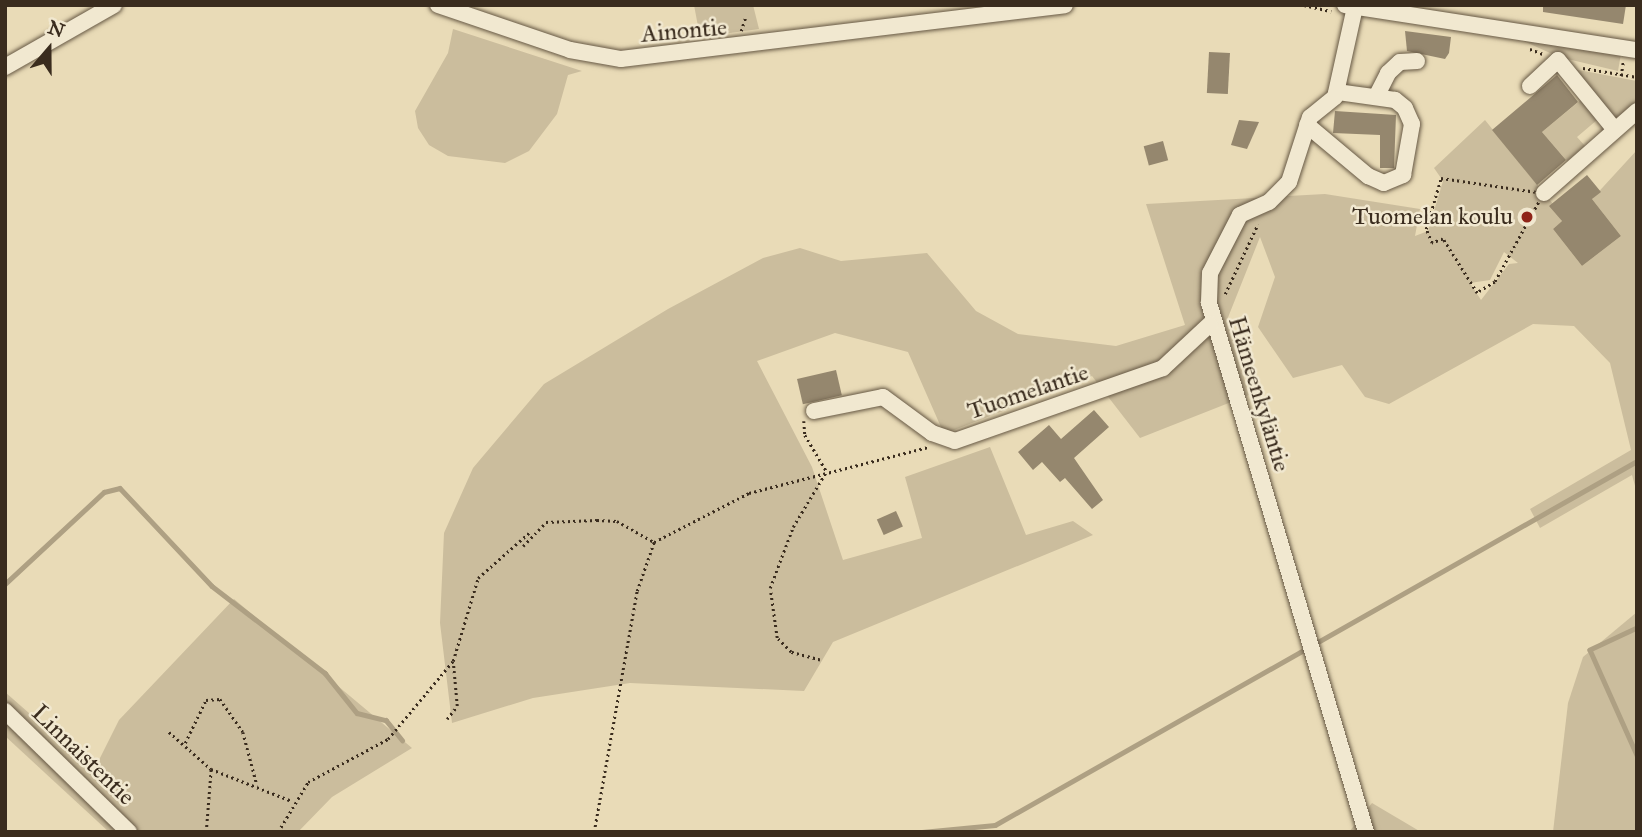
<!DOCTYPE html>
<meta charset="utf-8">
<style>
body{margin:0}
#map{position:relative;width:1642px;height:837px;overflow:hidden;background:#e9dbb7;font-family:"IM FELL Great Primer",serif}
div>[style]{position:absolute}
.green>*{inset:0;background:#cbbd9d}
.stream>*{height:4.5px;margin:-2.25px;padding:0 2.25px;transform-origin:2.25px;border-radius:2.25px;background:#aea083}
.building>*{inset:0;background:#95876e;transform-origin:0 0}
.path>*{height:2.5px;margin-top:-1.25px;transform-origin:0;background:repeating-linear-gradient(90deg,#3a2c1e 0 2px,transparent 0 5.5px)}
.roads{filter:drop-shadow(0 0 2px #665844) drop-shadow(0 0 2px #665844)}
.minor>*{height:16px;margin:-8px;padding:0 8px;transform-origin:8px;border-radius:8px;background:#f1e8d0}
.dots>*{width:19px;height:19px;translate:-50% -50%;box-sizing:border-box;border:4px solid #f1e8d0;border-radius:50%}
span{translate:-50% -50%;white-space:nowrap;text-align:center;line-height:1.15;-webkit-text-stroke:5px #f1e8d0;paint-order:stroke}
.street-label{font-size:24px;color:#3a2c1e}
.poi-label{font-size:24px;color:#3a2c1e}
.right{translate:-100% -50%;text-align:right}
.frame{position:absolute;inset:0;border:7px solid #3a2c1e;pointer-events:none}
.north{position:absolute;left:14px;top:14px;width:70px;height:70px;-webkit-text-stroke:5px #f1e8d0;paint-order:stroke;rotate:20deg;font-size:19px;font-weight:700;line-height:28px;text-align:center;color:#3a2c1e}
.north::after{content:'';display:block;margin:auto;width:24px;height:32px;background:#3a2c1e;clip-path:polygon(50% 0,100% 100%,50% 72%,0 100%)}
</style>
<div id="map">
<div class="green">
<i style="clip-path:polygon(694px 5px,753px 5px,759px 29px,700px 37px)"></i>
<i style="clip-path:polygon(453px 29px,582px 71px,568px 75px,557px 114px,529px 151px,505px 163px,448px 156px,429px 145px,418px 128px,415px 111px,448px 53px)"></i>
<i style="clip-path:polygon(1508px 34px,1621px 54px,1618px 71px,1559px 57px)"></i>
<i style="clip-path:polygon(1568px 68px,1637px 81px,1637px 106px,1611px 120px)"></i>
<i style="clip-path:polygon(1582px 99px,1597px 120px,1577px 137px,1585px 146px,1567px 161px,1542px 132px)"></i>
<i style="clip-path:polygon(evenodd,1485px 120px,1553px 204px,1562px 221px,1553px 229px,1582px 266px,1621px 236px,1592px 199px,1637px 150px,1637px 493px,1632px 475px,1540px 528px,1530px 509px,1631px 450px,1610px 363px,1574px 326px,1533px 324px,1389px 404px,1365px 397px,1342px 365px,1293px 378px,1258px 327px,1275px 277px,1260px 237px,1227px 320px,1249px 395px,1140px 438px,1092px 376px,944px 434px,908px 352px,835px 333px,757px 361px,812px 467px,843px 560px,922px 538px,905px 477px,990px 447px,1026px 535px,1073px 521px,1093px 535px,833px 642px,804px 691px,630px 683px,533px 698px,452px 723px,440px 623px,444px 533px,473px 468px,544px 384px,668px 309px,763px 258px,800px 248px,841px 261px,927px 253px,976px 311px,1018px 334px,1116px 346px,1185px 325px,1146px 204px,1325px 194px,1420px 209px,1415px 236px,1428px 231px,1443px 181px,1434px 168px,1485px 120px,1504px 252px,1518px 263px,1509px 264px,1481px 300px,1470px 283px,1490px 280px,1504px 252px)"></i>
<i style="clip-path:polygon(234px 599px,412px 748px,332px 797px,298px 832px,138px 832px,5px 703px,5px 692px,94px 770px,119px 720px)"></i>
<i style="clip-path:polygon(1637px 612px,1637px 832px,1553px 832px,1568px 703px,1583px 657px)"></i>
<i style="clip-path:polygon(5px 719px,119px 832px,109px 832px,5px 736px)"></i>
<i style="clip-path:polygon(1372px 803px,1421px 832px,1349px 832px)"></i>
</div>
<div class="stream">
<i style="left:5px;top:584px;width:135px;rotate:-42.9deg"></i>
<i style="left:104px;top:492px;width:16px;rotate:-14deg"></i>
<i style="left:120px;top:488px;width:134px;rotate:46.8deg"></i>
<i style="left:212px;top:586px;width:143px;rotate:37.6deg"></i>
<i style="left:325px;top:673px;width:51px;rotate:51.3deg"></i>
<i style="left:357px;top:713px;width:30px;rotate:14deg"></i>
<i style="left:386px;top:720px;width:26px;rotate:51deg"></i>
<i style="left:1637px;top:628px;width:52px;rotate:154.9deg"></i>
<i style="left:1590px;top:650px;width:115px;rotate:65.9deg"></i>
<i style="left:922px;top:832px;width:73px;rotate:-5.5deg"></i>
<i style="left:995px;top:825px;width:738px;rotate:-29.55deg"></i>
</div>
<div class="building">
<i style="clip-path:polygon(1543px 5px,1626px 5px,1623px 24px,1543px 12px)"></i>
<i style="clip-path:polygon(1405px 31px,1451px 37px,1449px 53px,1445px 59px,1407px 51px)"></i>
<i style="left:1209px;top:52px;width:21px;height:41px;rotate:3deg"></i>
<i style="clip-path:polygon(1557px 75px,1578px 102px,1542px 132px,1566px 160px,1537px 185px,1492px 130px)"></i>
<i style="clip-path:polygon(1335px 111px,1396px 115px,1394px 168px,1380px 168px,1380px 135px,1333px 133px)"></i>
<i style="clip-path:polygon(1239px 120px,1259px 122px,1247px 149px,1231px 145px)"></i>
<i style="left:1163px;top:141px;width:20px;height:20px;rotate:75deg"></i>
<i style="clip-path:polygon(1587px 175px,1601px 192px,1592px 199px,1621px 236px,1582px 266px,1553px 229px,1562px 221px,1549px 206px)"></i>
<i style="left:836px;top:370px;width:26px;height:40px;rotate:77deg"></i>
<i style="clip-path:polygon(1094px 410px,1109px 427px,1074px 458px,1103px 500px,1092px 509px,1065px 478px,1060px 482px,1042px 462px,1033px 470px,1018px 452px,1049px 425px,1061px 439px)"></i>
<i style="left:896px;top:511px;width:17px;height:21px;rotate:66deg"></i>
</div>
<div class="path">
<i style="left:1304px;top:5px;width:28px;rotate:13deg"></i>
<i style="left:741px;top:31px;width:16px;rotate:-72deg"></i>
<i style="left:1530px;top:49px;width:14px;rotate:21deg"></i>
<i style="left:1583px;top:68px;width:55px;rotate:9.5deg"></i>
<i style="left:1621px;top:76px;width:14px;rotate:-82deg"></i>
<i style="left:1441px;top:178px;width:104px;rotate:8.3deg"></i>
<i style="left:1544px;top:193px;width:102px;rotate:118.8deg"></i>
<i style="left:1495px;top:282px;width:21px;rotate:149deg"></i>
<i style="left:1477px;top:293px;width:64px;rotate:-122.2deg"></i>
<i style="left:1443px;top:239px;width:12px;rotate:160deg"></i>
<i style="left:1432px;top:243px;width:15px;rotate:-113deg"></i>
<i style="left:1426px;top:229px;width:53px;rotate:-73.6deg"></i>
<i style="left:1225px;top:294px;width:77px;rotate:-64.8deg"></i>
<i style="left:804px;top:421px;width:14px;rotate:86deg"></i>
<i style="left:805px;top:435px;width:43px;rotate:59.3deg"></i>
<i style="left:523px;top:546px;width:33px;rotate:-46deg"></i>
<i style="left:546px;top:522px;width:51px;rotate:-2.2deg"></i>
<i style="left:597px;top:520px;width:20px;rotate:3deg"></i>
<i style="left:617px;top:521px;width:43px;rotate:29.6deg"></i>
<i style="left:820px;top:660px;width:30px;rotate:-165deg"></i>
<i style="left:791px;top:652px;width:20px;rotate:-135deg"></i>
<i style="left:777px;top:638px;width:50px;rotate:-98deg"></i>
<i style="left:770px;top:588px;width:65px;rotate:-69.3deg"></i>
<i style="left:793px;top:527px;width:64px;rotate:-59deg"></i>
<i style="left:447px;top:719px;width:16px;rotate:-52deg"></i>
<i style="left:457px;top:706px;width:45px;rotate:-95.1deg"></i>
<i style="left:453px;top:661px;width:87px;rotate:-73.2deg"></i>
<i style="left:478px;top:578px;width:69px;rotate:-41.5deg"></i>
<i style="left:169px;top:732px;width:56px;rotate:41.4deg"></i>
<i style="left:211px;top:769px;width:87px;rotate:21.6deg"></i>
<i style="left:185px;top:743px;width:48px;rotate:-64deg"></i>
<i style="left:206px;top:700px;width:14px;rotate:-4deg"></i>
<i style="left:220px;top:699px;width:40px;rotate:55.1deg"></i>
<i style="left:243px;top:732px;width:55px;rotate:75.2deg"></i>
<i style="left:206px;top:832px;width:63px;rotate:-85.5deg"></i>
<i style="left:278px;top:832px;width:58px;rotate:-59deg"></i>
<i style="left:308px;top:782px;width:91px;rotate:-28.3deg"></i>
<i style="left:388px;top:739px;width:102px;rotate:-50.2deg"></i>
<i style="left:594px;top:832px;width:245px;rotate:-79.9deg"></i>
<i style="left:637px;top:591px;width:52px;rotate:-70.9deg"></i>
<i style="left:654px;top:542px;width:107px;rotate:-27.3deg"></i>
<i style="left:749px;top:493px;width:185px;rotate:-14.4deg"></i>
</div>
<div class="roads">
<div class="minor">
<i style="left:438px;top:5px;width:139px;rotate:18.8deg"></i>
<i style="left:570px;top:50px;width:52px;rotate:10deg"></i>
<i style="left:621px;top:59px;width:447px;rotate:-6.9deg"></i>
<i style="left:1345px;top:5px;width:295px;rotate:8.8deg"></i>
<i style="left:1355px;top:7px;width:92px;rotate:102.5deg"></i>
<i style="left:1335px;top:97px;width:32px;rotate:141deg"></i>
<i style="left:1310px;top:117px;width:68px;rotate:107.9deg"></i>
<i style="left:1289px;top:182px;width:28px;rotate:135deg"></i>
<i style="left:1269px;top:202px;width:32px;rotate:156deg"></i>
<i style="left:1240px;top:215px;width:65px;rotate:117.3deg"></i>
<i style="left:1210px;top:273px;width:30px;rotate:92deg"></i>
<i style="left:1209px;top:303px;width:552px;rotate:73.47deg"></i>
<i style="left:5px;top:67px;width:125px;rotate:-29.6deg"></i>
<i style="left:1530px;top:86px;width:38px;rotate:-43deg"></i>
<i style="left:1558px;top:60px;width:90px;rotate:50.8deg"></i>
<i style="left:1376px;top:97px;width:27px;rotate:-63deg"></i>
<i style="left:1388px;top:73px;width:16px;rotate:-43deg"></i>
<i style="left:1400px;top:62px;width:17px;rotate:-3deg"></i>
<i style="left:1307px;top:125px;width:80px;rotate:39.9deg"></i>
<i style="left:1368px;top:176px;width:17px;rotate:24deg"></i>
<i style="left:1384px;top:183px;width:21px;rotate:-23deg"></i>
<i style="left:1403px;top:175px;width:52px;rotate:-80deg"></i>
<i style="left:1412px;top:124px;width:17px;rotate:-114deg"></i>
<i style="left:1405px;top:108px;width:13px;rotate:-141deg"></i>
<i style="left:1395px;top:100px;width:59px;rotate:-172.1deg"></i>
<i style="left:1544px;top:193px;width:124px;rotate:-41.4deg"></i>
<i style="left:814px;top:411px;width:70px;rotate:-11.5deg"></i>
<i style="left:883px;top:397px;width:61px;rotate:36.3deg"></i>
<i style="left:932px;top:433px;width:24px;rotate:19deg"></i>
<i style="left:955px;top:441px;width:220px;rotate:-19.3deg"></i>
<i style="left:1163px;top:368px;width:64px;rotate:-43.1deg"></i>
<i style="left:5px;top:711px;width:173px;rotate:44.3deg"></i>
</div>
</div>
<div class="dots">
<i style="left:1527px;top:217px;background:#8f2418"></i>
</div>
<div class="street-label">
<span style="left:684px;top:31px;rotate:-5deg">Ainontie</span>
<span style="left:1028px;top:392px;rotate:-19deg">Tuomelantie</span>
<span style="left:1259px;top:394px;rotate:73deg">Hämeenkyläntie</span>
<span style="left:83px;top:755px;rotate:44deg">Linnaistentie</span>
</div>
<div class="poi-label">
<span class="right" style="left:1513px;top:217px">Tuomelan koulu</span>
</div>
<div class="frame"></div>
<div class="north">N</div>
</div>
